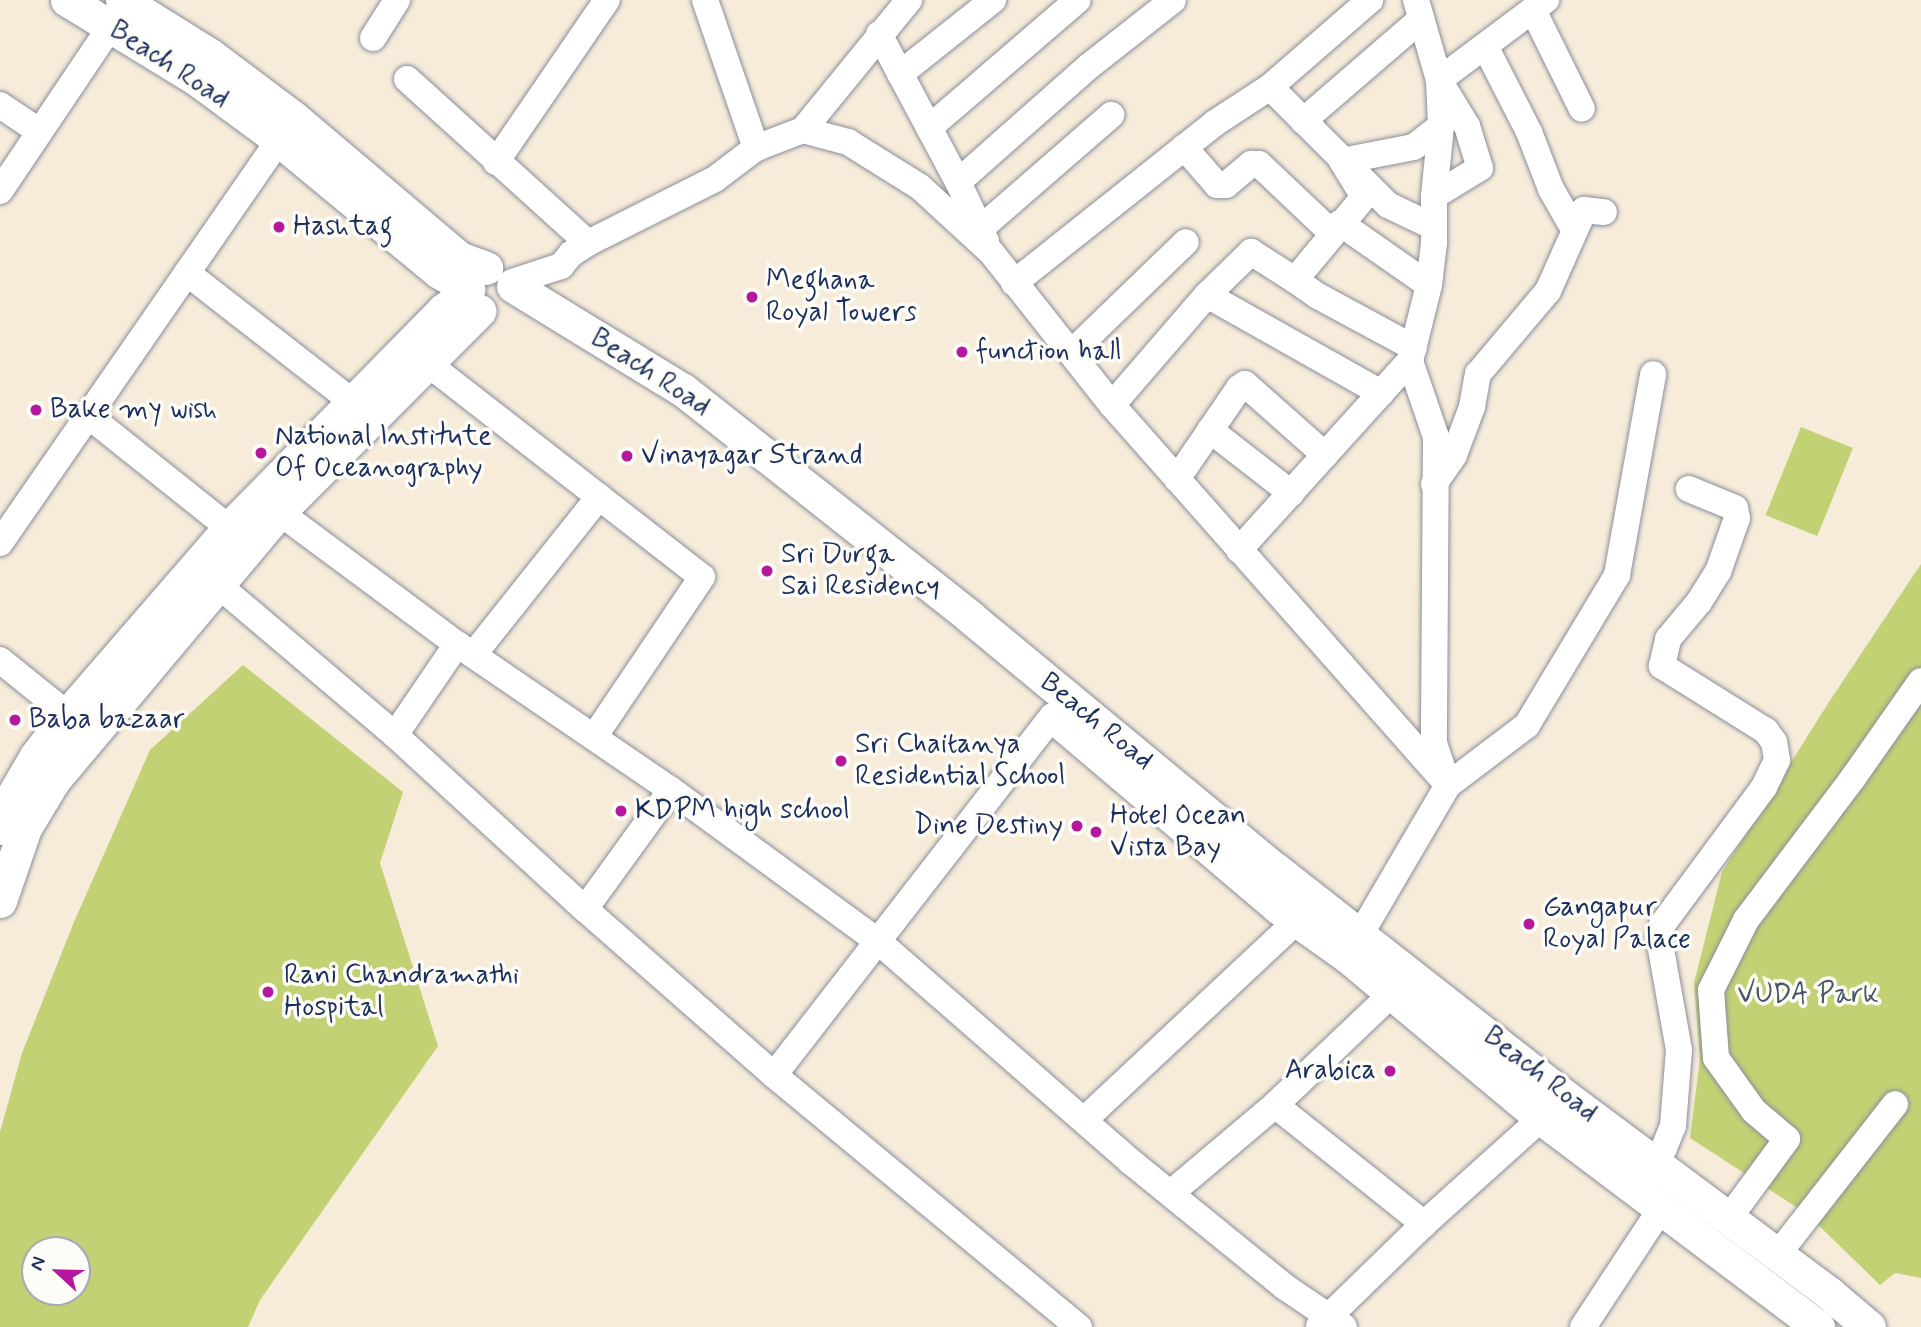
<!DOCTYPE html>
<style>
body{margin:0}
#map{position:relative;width:1921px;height:1327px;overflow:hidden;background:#f7ecda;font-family:Mynerve,sans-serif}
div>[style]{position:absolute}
.green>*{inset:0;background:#c1d174;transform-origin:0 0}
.roads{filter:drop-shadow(0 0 2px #898e9c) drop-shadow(0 0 2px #898e9c)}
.minor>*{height:26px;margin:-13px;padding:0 13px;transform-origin:13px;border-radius:13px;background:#fff}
.major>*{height:33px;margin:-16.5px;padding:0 16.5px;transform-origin:16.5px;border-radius:16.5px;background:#fff}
.dots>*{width:19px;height:19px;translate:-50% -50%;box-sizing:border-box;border:4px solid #fdfcf7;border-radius:50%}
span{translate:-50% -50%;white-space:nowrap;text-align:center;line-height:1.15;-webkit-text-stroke:7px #fdfcf7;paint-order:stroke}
.street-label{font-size:28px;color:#1b2f5e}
.poi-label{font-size:28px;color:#1b2f5e}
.left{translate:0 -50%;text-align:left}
.right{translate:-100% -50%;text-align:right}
.park-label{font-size:28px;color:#445864}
.north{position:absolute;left:21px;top:1236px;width:70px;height:70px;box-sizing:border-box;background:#fdfcf7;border:2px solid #a3aaba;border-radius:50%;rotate:292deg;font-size:19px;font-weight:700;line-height:28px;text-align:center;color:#1b2f5e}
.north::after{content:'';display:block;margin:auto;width:24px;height:32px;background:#b5179e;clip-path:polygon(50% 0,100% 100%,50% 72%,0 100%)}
</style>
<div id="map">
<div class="green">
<i style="left:1801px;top:427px;width:56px;height:95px;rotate:22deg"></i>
<i style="clip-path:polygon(1921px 564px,1921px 1278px,1895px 1273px,1880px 1285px,1807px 1214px,1690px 1138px,1700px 1059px,1694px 983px,1722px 872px,1829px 702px)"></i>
<i style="clip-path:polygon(evenodd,243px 665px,403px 792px,380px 863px,438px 1046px,260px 1300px,248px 1327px,0 1327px,0 1132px,22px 1053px,74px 922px,150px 750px,243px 665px,35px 1250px,77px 1250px,77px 1292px,35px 1292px,35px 1250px)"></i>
</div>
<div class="roads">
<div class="minor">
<i style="left:705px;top:0;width:157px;rotate:71deg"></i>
<i style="left:1416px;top:0;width:83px;rotate:74deg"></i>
<i style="left:1439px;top:80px;width:54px;rotate:58.7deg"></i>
<i style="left:1467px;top:126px;width:44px;rotate:72.8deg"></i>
<i style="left:1480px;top:168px;width:54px;rotate:148.7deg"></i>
<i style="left:1533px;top:10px;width:110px;rotate:63.7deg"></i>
<i style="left:879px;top:34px;width:168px;rotate:61.9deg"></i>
<i style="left:373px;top:38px;width:45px;rotate:-57.7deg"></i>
<i style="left:1485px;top:46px;width:97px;rotate:62.9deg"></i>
<i style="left:1529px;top:132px;width:61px;rotate:68.9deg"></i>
<i style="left:1551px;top:189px;width:48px;rotate:60.3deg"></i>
<i style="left:900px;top:74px;width:119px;rotate:-38.5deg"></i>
<i style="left:407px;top:79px;width:244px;rotate:42.2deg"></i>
<i style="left:1270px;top:87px;width:167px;rotate:45deg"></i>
<i style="left:1388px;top:205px;width:51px;rotate:25.6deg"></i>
<i style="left:0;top:105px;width:48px;rotate:34deg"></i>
<i style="left:1303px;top:121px;width:156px;rotate:-40.8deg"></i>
<i style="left:929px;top:128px;width:196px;rotate:-40.7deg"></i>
<i style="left:803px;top:130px;width:168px;rotate:-50.8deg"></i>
<i style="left:1184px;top:147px;width:50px;rotate:49deg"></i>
<i style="left:1217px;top:185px;width:9px"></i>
<i style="left:1226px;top:185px;width:33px;rotate:-40deg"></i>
<i style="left:1251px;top:164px;width:8px"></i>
<i style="left:1259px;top:164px;width:100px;rotate:43.4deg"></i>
<i style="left:496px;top:162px;width:196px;rotate:-55.6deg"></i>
<i style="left:0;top:191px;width:197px;rotate:-56.1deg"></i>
<i style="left:1340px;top:223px;width:108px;rotate:34.9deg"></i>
<i style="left:980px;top:229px;width:174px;rotate:-41deg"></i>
<i style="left:986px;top:241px;width:65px;rotate:-115.4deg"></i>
<i style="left:958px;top:182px;width:174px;rotate:-41.5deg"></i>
<i style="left:1088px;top:67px;width:108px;rotate:-38.2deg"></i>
<i style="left:187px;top:273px;width:210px;rotate:37.9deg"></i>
<i style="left:1295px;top:280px;width:28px;rotate:35deg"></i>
<i style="left:1318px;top:296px;width:109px;rotate:28.4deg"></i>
<i style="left:512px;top:282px;width:52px;rotate:-18.1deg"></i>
<i style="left:561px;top:266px;width:16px;rotate:-50deg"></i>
<i style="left:571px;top:254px;width:20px;rotate:-33deg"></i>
<i style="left:588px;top:243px;width:142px;rotate:-26.7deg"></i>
<i style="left:715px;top:179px;width:51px;rotate:-37.1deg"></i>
<i style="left:756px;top:148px;width:50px;rotate:-21deg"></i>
<i style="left:803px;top:130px;width:47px;rotate:14.9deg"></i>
<i style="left:848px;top:142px;width:85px;rotate:32deg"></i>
<i style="left:920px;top:187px;width:96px;rotate:42.5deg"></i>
<i style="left:991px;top:252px;width:195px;rotate:51.7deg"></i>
<i style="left:1112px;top:405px;width:507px;rotate:48.52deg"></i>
<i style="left:1448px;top:785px;width:194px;rotate:120.4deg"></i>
<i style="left:1014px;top:283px;width:257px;rotate:-38.5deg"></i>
<i style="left:1215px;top:123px;width:66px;rotate:-33.2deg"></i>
<i style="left:1270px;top:87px;width:133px;rotate:-41deg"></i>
<i style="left:1207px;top:295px;width:200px;rotate:29.4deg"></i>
<i style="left:1072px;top:352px;width:158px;rotate:-44deg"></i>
<i style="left:1410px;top:361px;width:78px;rotate:-76deg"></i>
<i style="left:1429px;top:285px;width:42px;rotate:-83.2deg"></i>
<i style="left:1434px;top:243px;width:47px;rotate:-90deg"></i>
<i style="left:1434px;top:196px;width:70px;rotate:-84.3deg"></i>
<i style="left:1441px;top:126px;width:46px;rotate:-92.5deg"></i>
<i style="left:1439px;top:80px;width:134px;rotate:-36.8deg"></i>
<i style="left:427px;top:363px;width:348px;rotate:37.9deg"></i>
<i style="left:702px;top:577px;width:193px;rotate:124deg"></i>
<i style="left:1112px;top:405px;width:145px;rotate:-49.2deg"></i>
<i style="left:1207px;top:295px;width:62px;rotate:-44.3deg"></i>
<i style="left:1251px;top:252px;width:52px;rotate:32.5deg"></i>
<i style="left:1295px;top:280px;width:108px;rotate:-50.3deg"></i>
<i style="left:1364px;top:197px;width:42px;rotate:-121.4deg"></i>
<i style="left:1342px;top:161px;width:73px;rotate:-11deg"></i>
<i style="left:1414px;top:147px;width:34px;rotate:-38deg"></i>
<i style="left:90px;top:417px;width:178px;rotate:38.6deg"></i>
<i style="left:1210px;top:430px;width:103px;rotate:37.9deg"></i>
<i style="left:1177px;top:479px;width:110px;rotate:-55.7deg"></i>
<i style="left:1239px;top:388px;width:7px;rotate:-34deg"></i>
<i style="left:1245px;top:384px;width:107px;rotate:41.6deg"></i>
<i style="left:1434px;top:484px;width:35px;rotate:-55deg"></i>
<i style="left:1454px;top:455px;width:51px;rotate:-69.4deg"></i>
<i style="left:1472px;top:407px;width:34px;rotate:-80deg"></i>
<i style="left:1478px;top:374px;width:109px;rotate:-49.9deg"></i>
<i style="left:1548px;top:291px;width:89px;rotate:-66deg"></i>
<i style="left:1584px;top:210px;width:20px;rotate:6deg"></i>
<i style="left:279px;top:512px;width:222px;rotate:36.6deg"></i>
<i style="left:457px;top:644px;width:259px;rotate:34.3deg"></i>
<i style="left:671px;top:790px;width:258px;rotate:36.2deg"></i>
<i style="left:879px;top:942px;width:333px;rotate:41.1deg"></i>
<i style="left:1130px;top:1161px;width:200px;rotate:39.1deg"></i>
<i style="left:1285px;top:1287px;width:71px;rotate:34.1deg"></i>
<i style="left:0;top:543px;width:490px;rotate:-55.3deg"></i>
<i style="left:1239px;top:550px;width:255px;rotate:-47.9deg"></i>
<i style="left:1410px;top:361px;width:80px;rotate:71.1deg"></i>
<i style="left:1436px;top:437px;width:306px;rotate:90.4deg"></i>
<i style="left:1434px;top:743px;width:44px;rotate:71.6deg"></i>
<i style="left:1448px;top:785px;width:99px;rotate:-37.2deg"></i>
<i style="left:1527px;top:725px;width:175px;rotate:-59deg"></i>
<i style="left:1617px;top:575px;width:204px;rotate:-79.8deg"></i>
<i style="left:217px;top:584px;width:233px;rotate:40.3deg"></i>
<i style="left:395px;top:735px;width:258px;rotate:42.5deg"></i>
<i style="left:585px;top:909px;width:252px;rotate:41.3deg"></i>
<i style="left:774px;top:1075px;width:396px;rotate:39.6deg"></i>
<i style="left:474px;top:654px;width:201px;rotate:-51.5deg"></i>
<i style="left:0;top:660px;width:107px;rotate:38.9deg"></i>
<i style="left:395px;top:735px;width:110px;rotate:-55.7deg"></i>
<i style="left:585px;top:909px;width:147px;rotate:-54.1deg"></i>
<i style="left:774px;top:1075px;width:454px;rotate:-52.2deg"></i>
<i style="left:1275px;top:1105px;width:191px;rotate:38.6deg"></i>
<i style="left:1084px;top:1120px;width:278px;rotate:-43.1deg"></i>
<i style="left:1654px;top:1161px;width:16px;rotate:-52deg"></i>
<i style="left:1664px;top:1148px;width:24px;rotate:-68deg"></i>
<i style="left:1673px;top:1126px;width:76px;rotate:-85.5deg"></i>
<i style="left:1679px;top:1050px;width:114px;rotate:-100.1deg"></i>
<i style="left:1659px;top:938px;width:13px;rotate:-77deg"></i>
<i style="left:1662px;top:925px;width:172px;rotate:-53.5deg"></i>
<i style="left:1764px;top:787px;width:30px;rotate:-64deg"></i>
<i style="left:1777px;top:760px;width:18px;rotate:-99deg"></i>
<i style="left:1774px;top:742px;width:14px;rotate:-126deg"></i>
<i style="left:1766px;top:731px;width:123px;rotate:-148deg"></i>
<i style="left:1662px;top:666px;width:28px;rotate:-77deg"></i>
<i style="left:1668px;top:639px;width:48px;rotate:-50deg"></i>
<i style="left:1699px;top:602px;width:36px;rotate:-58deg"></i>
<i style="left:1718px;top:572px;width:57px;rotate:-70.6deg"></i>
<i style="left:1737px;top:518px;width:10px;rotate:-101deg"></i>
<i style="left:1735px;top:508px;width:50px;rotate:-157.6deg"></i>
<i style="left:1171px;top:1193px;width:136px;rotate:-40.2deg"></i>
<i style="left:1275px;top:1105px;width:145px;rotate:-43.6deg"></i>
<i style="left:1729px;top:1218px;width:98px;rotate:-53.7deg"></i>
<i style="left:1787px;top:1139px;width:43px;rotate:-139.7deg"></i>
<i style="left:1754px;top:1111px;width:65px;rotate:-125.6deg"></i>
<i style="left:1716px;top:1058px;width:68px;rotate:-94.2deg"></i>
<i style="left:1711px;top:990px;width:78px;rotate:-63.4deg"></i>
<i style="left:1746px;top:920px;width:178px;rotate:-53deg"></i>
<i style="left:1853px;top:778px;width:118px;rotate:-55deg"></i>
<i style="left:1778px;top:1254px;width:190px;rotate:-52deg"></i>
<i style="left:1319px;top:1326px;width:146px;rotate:-44.2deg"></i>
<i style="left:1424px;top:1224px;width:175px;rotate:-42deg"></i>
<i style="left:1583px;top:1327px;width:144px;rotate:-56.6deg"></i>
</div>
<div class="major">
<i style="left:67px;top:0;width:150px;rotate:31.4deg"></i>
<i style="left:195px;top:78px;width:104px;rotate:36.4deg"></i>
<i style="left:279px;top:140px;width:207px;rotate:39.5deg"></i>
<i style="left:439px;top:272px;width:34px;rotate:30deg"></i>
<i style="left:122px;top:0;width:104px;rotate:32deg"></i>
<i style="left:210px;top:55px;width:105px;rotate:36.9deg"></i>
<i style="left:294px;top:118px;width:216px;rotate:40.3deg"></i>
<i style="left:459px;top:258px;width:29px;rotate:20deg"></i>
<i style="left:513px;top:286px;width:199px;rotate:31.5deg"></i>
<i style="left:683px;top:390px;width:366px;rotate:38.3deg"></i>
<i style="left:970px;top:617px;width:396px;rotate:39.6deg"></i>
<i style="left:1275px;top:869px;width:370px;rotate:38.1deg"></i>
<i style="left:1566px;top:1097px;width:329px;rotate:36.7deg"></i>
<i style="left:1830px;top:1294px;width:51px;rotate:40.2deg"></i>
<i style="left:1060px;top:722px;width:286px;rotate:40.3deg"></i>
<i style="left:1278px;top:907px;width:85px;rotate:35.4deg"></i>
<i style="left:1347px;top:956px;width:253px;rotate:39.9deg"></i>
<i style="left:1541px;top:1118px;width:347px;rotate:37deg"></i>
<i style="left:0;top:828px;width:35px;rotate:-68deg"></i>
<i style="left:13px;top:795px;width:45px;rotate:-59.5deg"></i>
<i style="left:36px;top:756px;width:53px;rotate:-52.7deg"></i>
<i style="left:68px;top:714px;width:246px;rotate:-49.1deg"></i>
<i style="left:229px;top:528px;width:305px;rotate:-45.5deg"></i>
<i style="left:443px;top:310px;width:29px;rotate:-35deg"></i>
<i style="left:0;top:901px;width:77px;rotate:-71.1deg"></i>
<i style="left:25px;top:828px;width:56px;rotate:-58.9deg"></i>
<i style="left:54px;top:780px;width:350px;rotate:-50deg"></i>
<i style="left:279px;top:512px;width:284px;rotate:-45.1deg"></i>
</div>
</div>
<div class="dots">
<i style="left:279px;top:227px;background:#b5179e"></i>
<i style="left:752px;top:297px;background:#b5179e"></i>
<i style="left:962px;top:352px;background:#b5179e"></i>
<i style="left:36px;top:410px;background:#b5179e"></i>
<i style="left:261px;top:453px;background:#b5179e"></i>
<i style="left:627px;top:456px;background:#b5179e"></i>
<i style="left:767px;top:571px;background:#b5179e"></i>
<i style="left:15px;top:720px;background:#b5179e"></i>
<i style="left:841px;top:761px;background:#b5179e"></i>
<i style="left:621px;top:811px;background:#b5179e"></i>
<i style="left:1077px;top:826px;background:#b5179e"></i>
<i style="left:1096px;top:832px;background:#b5179e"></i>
<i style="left:1529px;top:924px;background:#b5179e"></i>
<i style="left:268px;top:992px;background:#b5179e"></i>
<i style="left:1390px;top:1071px;background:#b5179e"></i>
</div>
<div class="street-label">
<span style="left:169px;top:65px;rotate:33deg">Beach Road</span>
<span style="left:650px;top:373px;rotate:33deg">Beach Road</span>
<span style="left:1096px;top:722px;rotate:39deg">Beach Road</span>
<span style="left:1540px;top:1075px;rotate:38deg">Beach Road</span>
</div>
<div class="poi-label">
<span class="left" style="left:293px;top:227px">Hashtag</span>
<span class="left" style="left:766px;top:297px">Meghana<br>Royal Towers</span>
<span class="left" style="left:976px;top:352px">function hall</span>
<span class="left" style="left:50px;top:410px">Bake my wish</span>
<span class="left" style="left:275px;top:453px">National Institute<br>Of Oceanography</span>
<span class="left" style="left:641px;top:456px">Vinayagar Strand</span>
<span class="left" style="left:781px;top:571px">Sri Durga<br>Sai Residency</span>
<span class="left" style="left:29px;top:720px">Baba bazaar</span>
<span class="left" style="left:855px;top:761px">Sri Chaitanya<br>Residential School</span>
<span class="left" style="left:635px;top:811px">KDPM high school</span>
<span class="left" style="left:1110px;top:832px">Hotel Ocean<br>Vista Bay</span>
<span class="right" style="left:1063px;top:826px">Dine Destiny</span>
<span class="left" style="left:1543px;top:924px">Gangapur<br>Royal Palace</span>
<span class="left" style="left:284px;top:992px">Rani Chandramathi<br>Hospital</span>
<span class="right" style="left:1376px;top:1071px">Arabica</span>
</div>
<div class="park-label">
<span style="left:1808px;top:995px">VUDA Park</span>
</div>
<div class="north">N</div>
</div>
